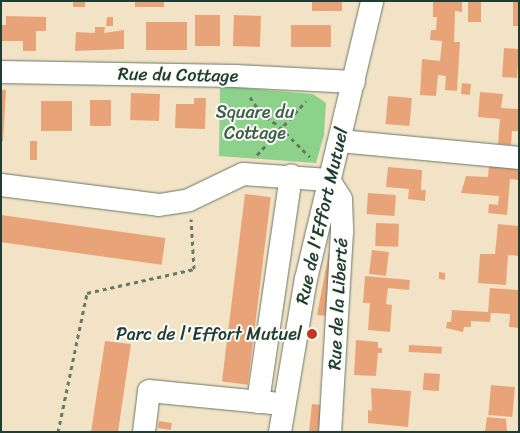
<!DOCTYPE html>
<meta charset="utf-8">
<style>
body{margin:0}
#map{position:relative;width:520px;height:433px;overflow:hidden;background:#f2e3c6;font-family:Sriracha,sans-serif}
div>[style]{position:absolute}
.green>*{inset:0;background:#8dd28b}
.building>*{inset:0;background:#e8a478;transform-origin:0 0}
.path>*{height:3px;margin-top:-1.5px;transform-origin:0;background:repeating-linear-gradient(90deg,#697767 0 4px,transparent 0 8px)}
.roads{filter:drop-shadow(0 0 1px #697767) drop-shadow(0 0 1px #697767)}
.minor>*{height:22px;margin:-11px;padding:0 11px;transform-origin:11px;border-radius:11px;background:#fff}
.dots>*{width:14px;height:14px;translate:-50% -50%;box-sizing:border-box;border:2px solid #fdfcf7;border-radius:50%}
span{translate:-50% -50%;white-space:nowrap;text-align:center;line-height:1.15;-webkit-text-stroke:4px #fdfcf7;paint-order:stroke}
.street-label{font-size:18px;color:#1f3d34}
.park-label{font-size:18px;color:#3a624a}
.poi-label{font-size:18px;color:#1f3d34}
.right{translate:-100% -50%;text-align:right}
.frame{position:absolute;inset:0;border:2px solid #1f3d34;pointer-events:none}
</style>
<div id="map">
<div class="green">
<i style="clip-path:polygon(220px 86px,313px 94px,326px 103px,324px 135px,316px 163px,219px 156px)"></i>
</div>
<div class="building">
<i style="left:73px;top:1px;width:12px;height:6px"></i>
<i style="left:135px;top:1px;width:29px;height:6px"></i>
<i style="left:312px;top:1px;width:30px;height:10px"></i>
<i style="clip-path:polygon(433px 1px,462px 2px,462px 12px,455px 11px,454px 42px,460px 42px,457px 91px,445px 90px,446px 76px,438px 75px,436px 96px,420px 95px,422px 59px,440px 61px,442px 41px,430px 40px,431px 30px,436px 30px,437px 17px,433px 17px)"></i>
<i style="left:468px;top:1px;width:13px;height:21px"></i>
<i style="left:513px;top:1px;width:6px;height:25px"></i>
<i style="left:195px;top:15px;width:25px;height:31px"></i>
<i style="left:234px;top:15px;width:27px;height:31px;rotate:2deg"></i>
<i style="clip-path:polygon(6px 16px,46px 17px,46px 31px,36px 31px,36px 51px,23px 51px,23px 41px,1px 41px,1px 25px,6px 25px)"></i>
<i style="clip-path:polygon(107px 17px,113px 17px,113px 26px,106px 26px)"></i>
<i style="left:146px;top:22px;width:41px;height:28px"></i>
<i style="left:291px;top:25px;width:40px;height:22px"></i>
<i style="clip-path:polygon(95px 27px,105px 27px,104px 33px,124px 30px,124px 49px,75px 51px,76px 32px,95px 33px)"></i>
<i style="left:504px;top:48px;width:15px;height:29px;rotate:4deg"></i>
<i style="left:462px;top:83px;width:9px;height:11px;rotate:6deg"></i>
<i style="clip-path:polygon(1px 90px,6px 90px,3px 141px,1px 141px)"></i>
<i style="clip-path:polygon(480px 92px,503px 94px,501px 108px,519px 109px,519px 131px,512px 131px,511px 145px,498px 144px,500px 119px,478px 117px)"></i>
<i style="left:131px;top:93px;width:29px;height:27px;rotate:2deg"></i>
<i style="left:388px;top:96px;width:24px;height:28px;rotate:5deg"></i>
<i style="clip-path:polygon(194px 98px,206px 98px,205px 129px,175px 128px,176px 104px,194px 104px)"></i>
<i style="left:90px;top:100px;width:21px;height:26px"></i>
<i style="left:41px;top:101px;width:31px;height:30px"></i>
<i style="left:30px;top:141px;width:7px;height:19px"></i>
<i style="clip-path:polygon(489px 166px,519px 168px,519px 180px,510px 179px,507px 215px,488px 213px,489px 204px,498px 205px,499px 196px,461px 193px,466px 176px,488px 177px)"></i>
<i style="clip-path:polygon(388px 167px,422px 170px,421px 190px,426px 190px,425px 201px,408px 199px,409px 189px,386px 187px)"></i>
<i style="left:368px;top:193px;width:28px;height:21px;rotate:4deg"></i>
<i style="left:245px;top:194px;width:26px;height:189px;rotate:7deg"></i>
<i style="left:1px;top:215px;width:166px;height:27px;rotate:8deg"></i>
<i style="left:376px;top:223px;width:23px;height:23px;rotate:2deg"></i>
<i style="clip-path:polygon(498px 224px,519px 226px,519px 256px,508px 255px,506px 285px,478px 283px,480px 254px,495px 254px)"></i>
<i style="left:372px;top:250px;width:17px;height:24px;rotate:7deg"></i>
<i style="clip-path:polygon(329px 252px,332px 252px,334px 317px,317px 315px)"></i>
<i style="clip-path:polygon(439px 272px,445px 273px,445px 280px,439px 279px)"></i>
<i style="clip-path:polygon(365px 276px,410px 280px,409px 290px,388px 288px,386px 304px,392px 305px,390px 332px,368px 330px,370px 303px,363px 303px)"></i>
<i style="clip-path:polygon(490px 288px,518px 290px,519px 328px,509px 327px,510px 314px,491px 313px,490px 322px,471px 321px,471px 327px,464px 327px,463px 332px,446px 328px,447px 322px,451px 322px,452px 310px,488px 312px)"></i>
<i style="clip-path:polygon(356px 340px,378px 342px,378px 348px,382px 348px,382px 353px,378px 353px,376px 376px,354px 375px)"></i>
<i style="clip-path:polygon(105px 341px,131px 344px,128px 364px,118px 432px,91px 432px)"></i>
<i style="left:409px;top:345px;width:33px;height:7px;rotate:3deg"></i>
<i style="left:424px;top:373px;width:16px;height:17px;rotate:4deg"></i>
<i style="left:491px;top:385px;width:24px;height:30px;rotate:5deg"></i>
<i style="clip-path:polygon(371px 388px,411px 391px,408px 427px,368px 423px,368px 410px,372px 411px)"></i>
<i style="clip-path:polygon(312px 404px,322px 405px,327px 432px,309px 432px)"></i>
<i style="clip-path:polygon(487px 417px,506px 419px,507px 432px,485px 432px)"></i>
<i style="left:159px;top:421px;width:13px;height:7px;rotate:9deg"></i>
</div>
<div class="path">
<i style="left:250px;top:97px;width:18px;rotate:56deg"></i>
<i style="left:260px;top:112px;width:25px;rotate:37deg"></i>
<i style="left:280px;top:127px;width:42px;rotate:45deg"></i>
<i style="left:257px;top:155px;width:73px;rotate:-47.8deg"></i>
<i style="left:58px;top:432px;width:142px;rotate:-78.2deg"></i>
<i style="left:87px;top:293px;width:110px;rotate:-12.6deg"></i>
<i style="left:194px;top:269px;width:50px;rotate:-93.4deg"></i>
</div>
<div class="roads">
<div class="minor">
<i style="left:1px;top:72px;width:234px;rotate:1deg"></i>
<i style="left:235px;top:76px;width:119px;rotate:2.9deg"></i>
<i style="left:340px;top:141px;width:180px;rotate:5.4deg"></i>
<i style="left:1px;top:185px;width:159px;rotate:7.2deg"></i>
<i style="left:159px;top:205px;width:30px;rotate:-9deg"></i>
<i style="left:189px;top:200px;width:60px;rotate:-25.7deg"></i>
<i style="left:243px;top:174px;width:86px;rotate:4deg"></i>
<i style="left:329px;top:180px;width:22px;rotate:58deg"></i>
<i style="left:341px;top:199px;width:33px;rotate:88deg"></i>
<i style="left:342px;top:232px;width:200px;rotate:93.4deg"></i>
<i style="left:258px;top:402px;width:229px;rotate:-81.7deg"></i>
<i style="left:144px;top:432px;width:41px;rotate:-83deg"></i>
<i style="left:149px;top:391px;width:124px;rotate:5.6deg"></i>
<i style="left:280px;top:432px;width:155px;rotate:-80.4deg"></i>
<i style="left:306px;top:279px;width:286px;rotate:-76.6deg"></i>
</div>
</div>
<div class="dots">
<i style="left:312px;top:334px;background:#c8321e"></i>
</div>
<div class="street-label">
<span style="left:178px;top:75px;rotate:1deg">Rue du Cottage</span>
<span style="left:322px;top:216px;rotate:-77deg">Rue de l'Effort Mutuel</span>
<span style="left:338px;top:304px;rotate:-87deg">Rue de la Liberté</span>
</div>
<div class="park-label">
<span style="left:255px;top:123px">Square du<br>Cottage</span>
</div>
<div class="poi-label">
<span class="right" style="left:302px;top:334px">Parc de l'Effort Mutuel</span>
</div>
<div class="frame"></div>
</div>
